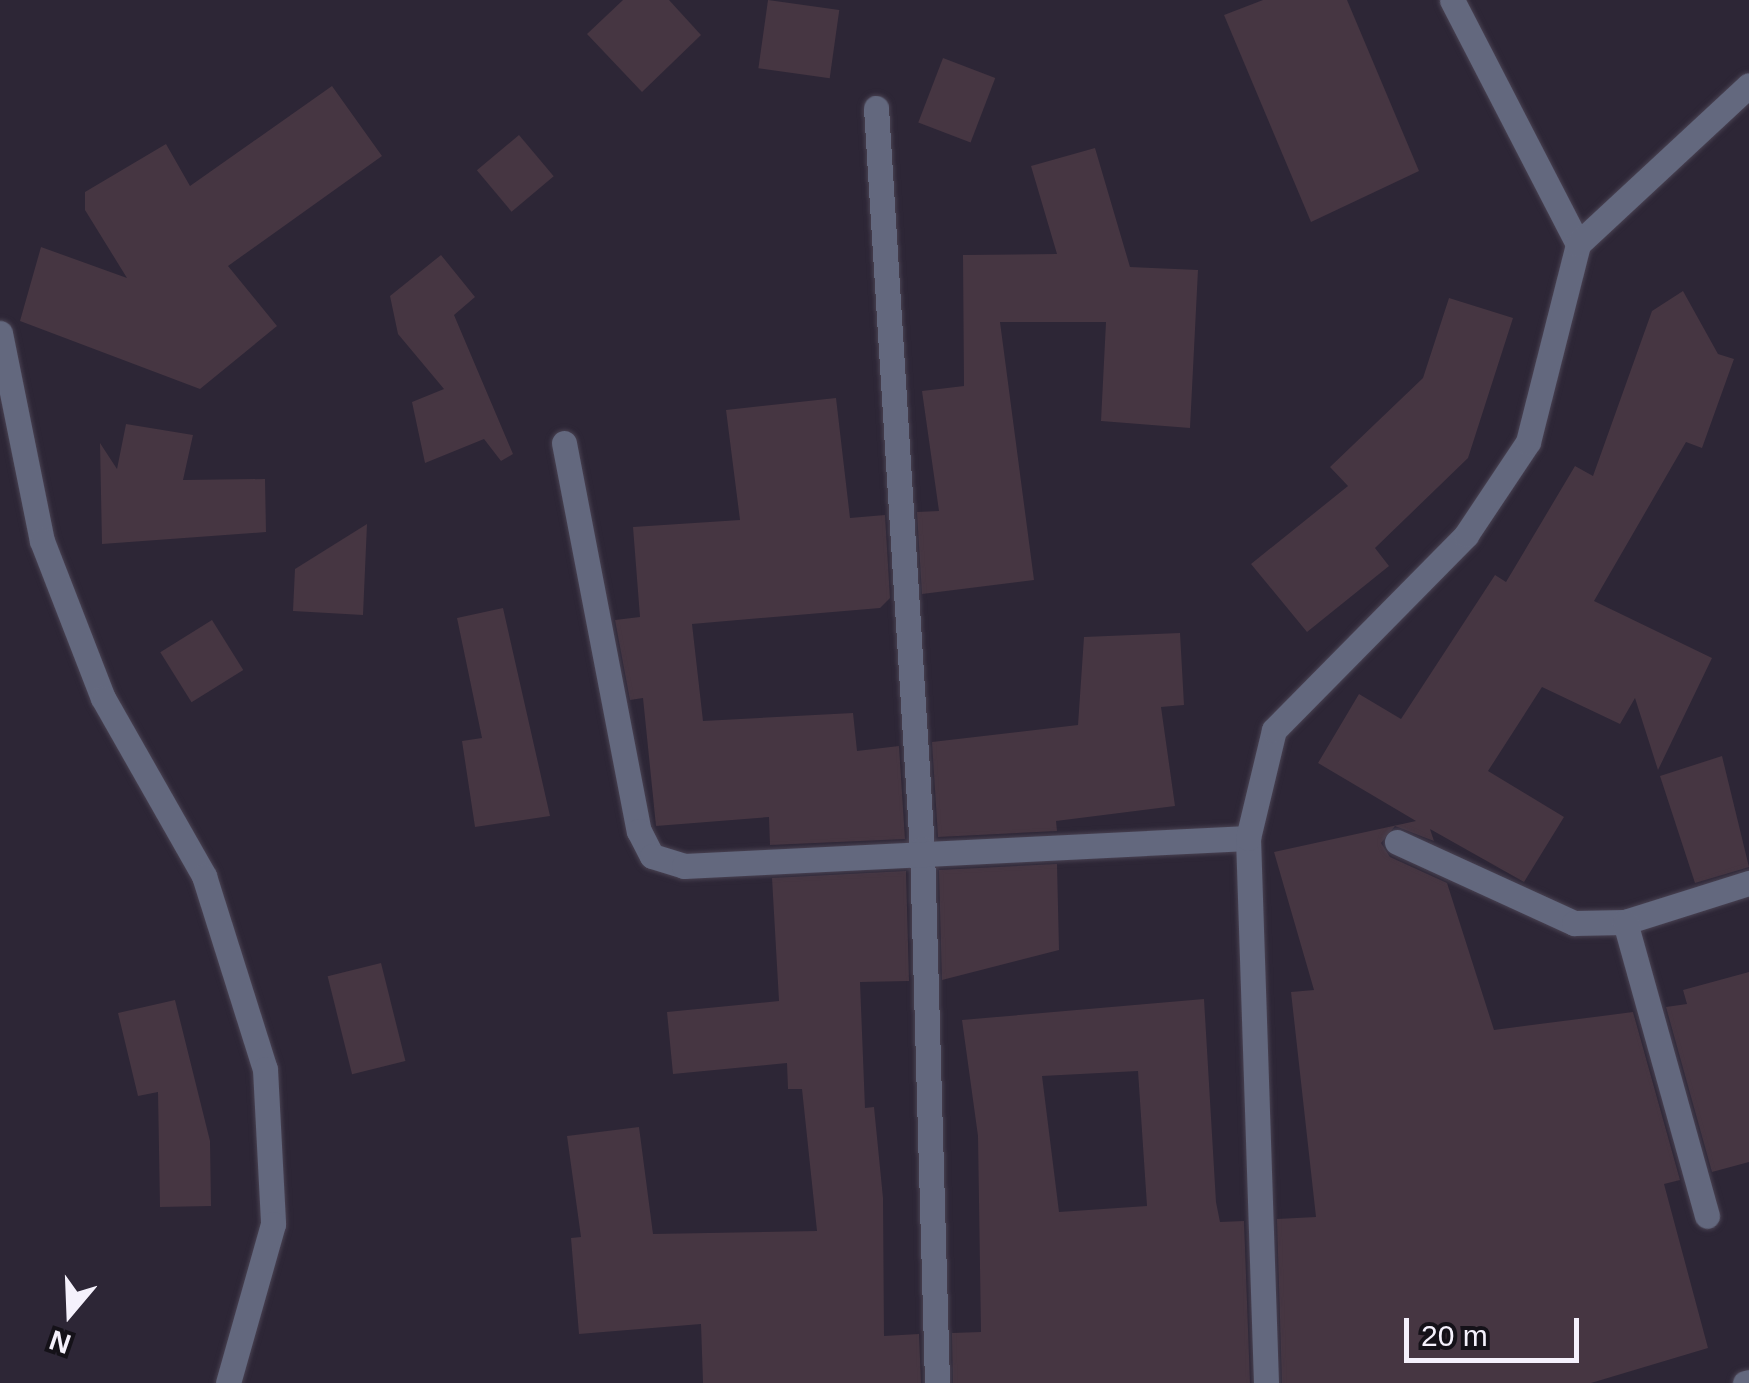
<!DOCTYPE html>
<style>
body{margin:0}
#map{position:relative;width:1749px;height:1383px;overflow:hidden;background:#2d2636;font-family:Arial,sans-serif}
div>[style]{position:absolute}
.building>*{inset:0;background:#463642;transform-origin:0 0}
.roads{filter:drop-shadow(0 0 2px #494252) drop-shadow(0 0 2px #494252)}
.minor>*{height:25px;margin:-12.5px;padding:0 12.5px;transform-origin:12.5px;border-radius:12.5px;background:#63687e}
span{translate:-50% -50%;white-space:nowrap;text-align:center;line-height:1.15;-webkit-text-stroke:8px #141118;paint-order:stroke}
.north{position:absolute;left:20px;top:1263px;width:100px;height:100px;-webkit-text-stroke:8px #141118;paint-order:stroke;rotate:199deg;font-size:28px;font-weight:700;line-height:40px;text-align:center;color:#f5f1fc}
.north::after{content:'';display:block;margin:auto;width:35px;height:45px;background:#f5f1fc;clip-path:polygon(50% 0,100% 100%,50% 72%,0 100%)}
.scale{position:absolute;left:1404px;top:1318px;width:175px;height:45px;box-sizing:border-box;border:5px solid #f5f1fc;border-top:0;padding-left:12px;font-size:30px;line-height:35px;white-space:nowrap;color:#f5f1fc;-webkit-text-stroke:8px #141118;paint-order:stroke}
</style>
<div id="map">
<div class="building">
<i style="clip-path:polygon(623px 0,669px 0,701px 35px,642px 92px,587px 34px)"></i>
<i style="left:768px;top:0;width:72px;height:69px;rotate:8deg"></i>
<i style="clip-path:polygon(1263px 0,1347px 0,1419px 171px,1311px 222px,1224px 15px)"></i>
<i style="left:943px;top:58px;width:56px;height:69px;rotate:21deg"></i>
<i style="clip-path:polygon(332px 86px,382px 156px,228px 266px,277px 326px,200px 389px,20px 321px,41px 247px,127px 278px,85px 210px,85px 192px,166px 144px,190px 186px)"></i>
<i style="left:519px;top:135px;width:54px;height:55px;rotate:50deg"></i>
<i style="clip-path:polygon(1095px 148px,1130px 267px,1198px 270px,1190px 428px,1101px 421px,1106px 322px,1000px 322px,1034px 580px,922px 594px,917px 512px,939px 511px,922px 391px,964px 386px,963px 255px,1057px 254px,1031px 166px)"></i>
<i style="clip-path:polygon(441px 255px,475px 297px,454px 315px,513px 454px,501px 461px,484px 439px,425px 463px,412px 402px,444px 389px,398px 334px,390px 296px)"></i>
<i style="clip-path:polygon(1683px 291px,1718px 354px,1734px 359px,1702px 448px,1686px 442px,1594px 601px,1712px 658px,1658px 770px,1635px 698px,1620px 724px,1542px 687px,1488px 771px,1564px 817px,1524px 882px,1430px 829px,1434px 841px,1395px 826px,1381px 843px,1390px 857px,1447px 883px,1494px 1030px,1633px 1012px,1680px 1180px,1664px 1184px,1708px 1348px,1591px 1383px,1282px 1383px,1277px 1219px,1316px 1217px,1291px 992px,1314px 990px,1274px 852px,1416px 821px,1318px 763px,1359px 694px,1401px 719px,1495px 575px,1506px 582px,1575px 466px,1593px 476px,1652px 311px)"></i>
<i style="clip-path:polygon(1449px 298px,1513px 318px,1468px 458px,1375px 548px,1389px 566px,1307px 632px,1251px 564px,1348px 486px,1330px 467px,1423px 378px)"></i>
<i style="clip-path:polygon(836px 398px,850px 518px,885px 515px,890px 598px,880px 608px,692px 624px,703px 721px,853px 713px,857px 751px,899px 746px,905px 839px,770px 845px,769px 817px,656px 826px,643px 698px,630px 700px,615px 620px,640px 617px,633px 527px,740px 520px,726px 410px)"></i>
<i style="clip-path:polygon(126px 424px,193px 435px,183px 480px,265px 479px,266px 532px,102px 544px,100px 443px,117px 469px)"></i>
<i style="clip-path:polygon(367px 524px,363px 615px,293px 611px,295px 569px)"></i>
<i style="clip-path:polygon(503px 608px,550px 816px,475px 827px,462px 741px,482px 738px,457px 618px)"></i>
<i style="left:212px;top:620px;width:59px;height:61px;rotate:58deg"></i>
<i style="clip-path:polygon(1180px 633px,1184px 705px,1161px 707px,1175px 806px,1056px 821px,1057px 831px,938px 837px,932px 742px,1078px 725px,1084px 637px)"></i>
<i style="clip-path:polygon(1722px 756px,1749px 867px,1695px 883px,1660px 776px)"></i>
<i style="clip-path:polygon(1057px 864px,1059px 950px,942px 980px,939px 870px)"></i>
<i style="clip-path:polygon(906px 871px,909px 981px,860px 982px,865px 1108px,874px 1107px,883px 1198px,884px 1336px,919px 1334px,921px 1383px,703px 1383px,701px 1324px,579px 1334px,571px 1238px,581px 1237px,567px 1136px,639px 1127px,653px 1234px,817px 1231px,802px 1089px,788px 1089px,787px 1063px,673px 1074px,667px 1012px,779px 1001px,772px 878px)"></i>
<i style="left:381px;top:963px;width:101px;height:55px;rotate:76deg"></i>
<i style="clip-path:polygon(1749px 972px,1749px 1162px,1712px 1172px,1666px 1007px,1687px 1004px,1683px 990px)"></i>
<i style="clip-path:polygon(evenodd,1204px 999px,1216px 1202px,1220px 1222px,1244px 1221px,1250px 1383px,953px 1383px,952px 1333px,981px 1332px,978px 1136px,962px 1020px,1204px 999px,1138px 1071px,1147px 1206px,1059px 1212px,1042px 1076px,1138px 1071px)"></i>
<i style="clip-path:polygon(175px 1000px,210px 1141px,211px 1206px,160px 1207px,158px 1092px,138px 1096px,118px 1013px)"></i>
</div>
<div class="roads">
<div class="minor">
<i style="left:1452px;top:0;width:275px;rotate:62.7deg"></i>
<i style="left:876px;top:108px;width:742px;rotate:86.45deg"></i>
<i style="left:922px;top:849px;width:534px;rotate:88.39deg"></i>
<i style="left:0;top:333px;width:212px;rotate:78.6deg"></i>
<i style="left:42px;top:541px;width:168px;rotate:68.8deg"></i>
<i style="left:103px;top:698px;width:205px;rotate:60.4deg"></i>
<i style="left:204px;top:876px;width:202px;rotate:72.5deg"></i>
<i style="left:265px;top:1069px;width:155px;rotate:87deg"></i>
<i style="left:273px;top:1224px;width:165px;rotate:105.8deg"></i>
<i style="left:564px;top:443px;width:395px;rotate:79.1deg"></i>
<i style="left:639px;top:831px;width:28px;rotate:63deg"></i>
<i style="left:652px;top:856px;width:34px;rotate:17deg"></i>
<i style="left:684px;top:866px;width:565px;rotate:-2.84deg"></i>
<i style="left:1397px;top:842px;width:195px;rotate:24.6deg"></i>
<i style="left:1574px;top:923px;width:51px;rotate:-1.1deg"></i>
<i style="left:1625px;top:922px;width:130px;rotate:-17.5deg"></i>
<i style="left:1625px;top:922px;width:305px;rotate:74.4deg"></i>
<i style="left:1266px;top:1383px;width:545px;rotate:-91.89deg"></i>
<i style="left:1248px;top:838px;width:111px;rotate:-76.5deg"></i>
<i style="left:1274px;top:730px;width:274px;rotate:-45.4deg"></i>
<i style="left:1466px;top:535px;width:112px;rotate:-56.3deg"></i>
<i style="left:1528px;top:442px;width:204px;rotate:-75.8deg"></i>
<i style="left:1578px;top:244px;width:233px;rotate:-42.9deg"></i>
<i style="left:1745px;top:1383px;width:4px;rotate:-14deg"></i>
</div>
</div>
<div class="north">N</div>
<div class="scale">20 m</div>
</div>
